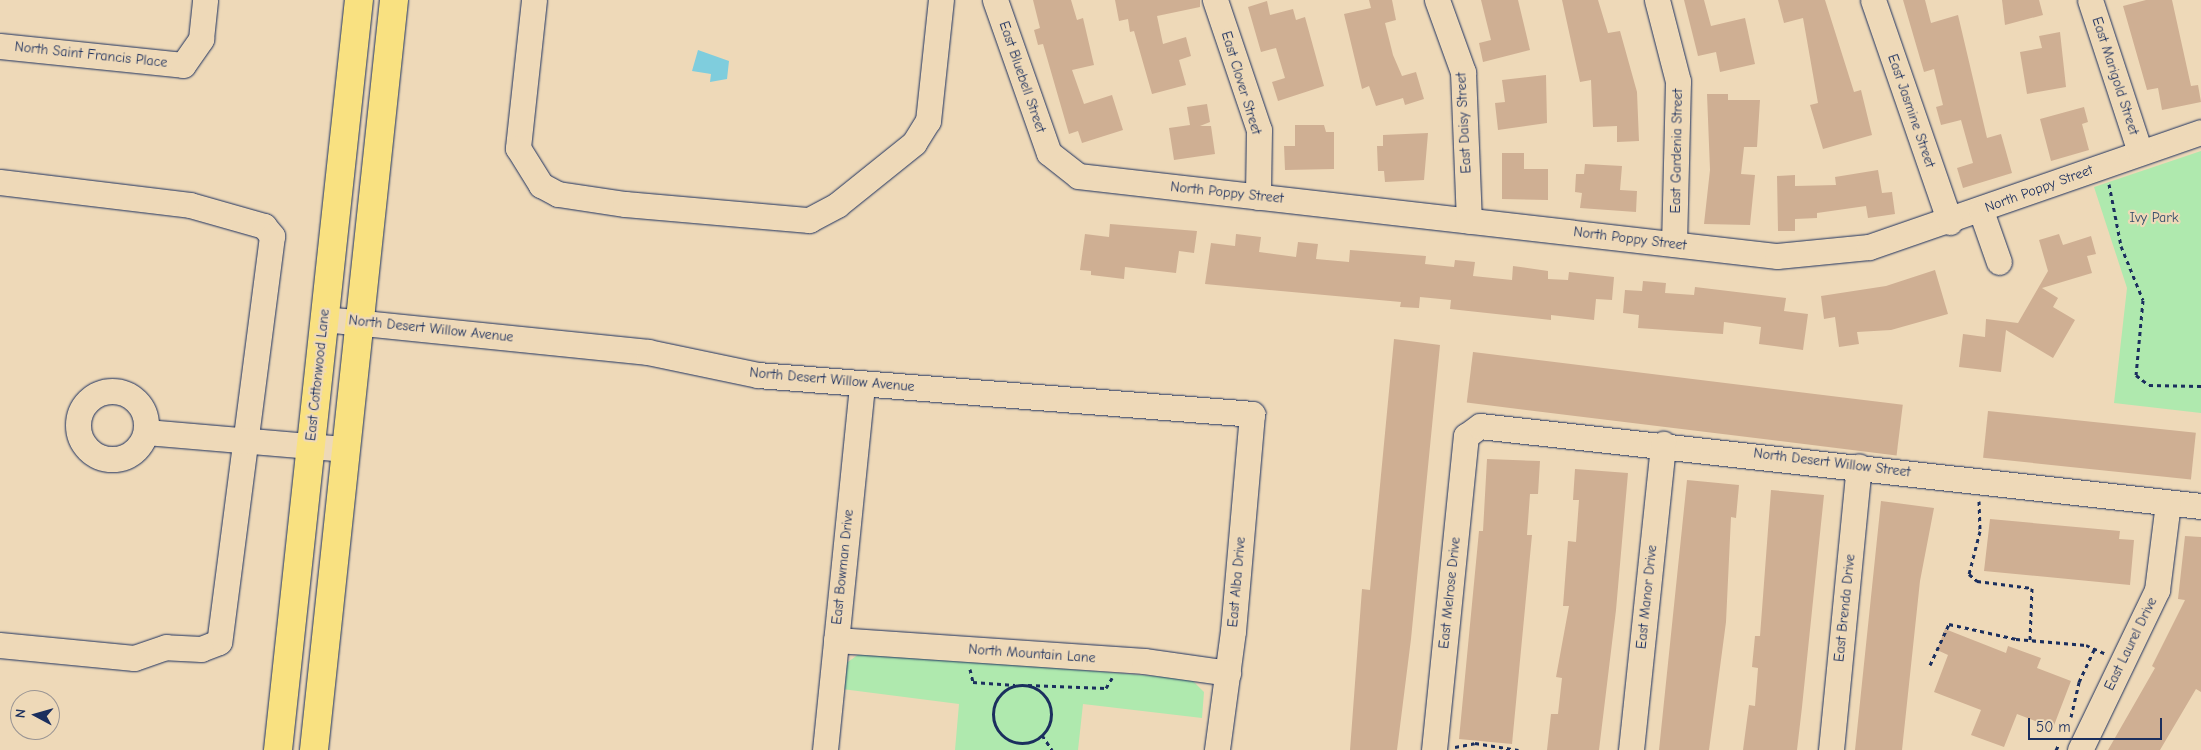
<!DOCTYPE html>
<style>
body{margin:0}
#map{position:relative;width:2201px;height:750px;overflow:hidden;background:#eed9b8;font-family:"Comic Neue",sans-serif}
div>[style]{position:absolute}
.green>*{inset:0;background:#afe9ae}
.water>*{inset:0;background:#7fcddd}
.building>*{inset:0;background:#cfaf93;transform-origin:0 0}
.path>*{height:3px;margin-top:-1.5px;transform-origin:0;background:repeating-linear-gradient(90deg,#1b2f5e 0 4px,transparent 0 8px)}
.path>.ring{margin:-1.5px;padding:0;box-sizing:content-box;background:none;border:3px solid #1b2f5e;border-radius:50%}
.roads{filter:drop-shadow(0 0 1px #1b2f5e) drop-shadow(0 0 1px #1b2f5e)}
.minor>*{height:25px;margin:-12.5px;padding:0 12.5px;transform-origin:12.5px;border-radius:12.5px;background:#eed9b8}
.minor>.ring{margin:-12.5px;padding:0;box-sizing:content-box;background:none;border:25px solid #eed9b8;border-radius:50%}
.major>*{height:28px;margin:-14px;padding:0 14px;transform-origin:14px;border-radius:14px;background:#f9e181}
span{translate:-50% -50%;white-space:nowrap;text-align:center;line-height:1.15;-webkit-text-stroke:4.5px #eed9b8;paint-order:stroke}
.street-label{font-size:14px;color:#1b2f5e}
.park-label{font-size:14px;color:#314b6a}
.north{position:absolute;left:10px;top:690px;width:50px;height:50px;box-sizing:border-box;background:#eed9b8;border:1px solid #9a9594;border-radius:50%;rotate:276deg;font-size:14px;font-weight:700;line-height:20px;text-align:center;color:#1b2f5e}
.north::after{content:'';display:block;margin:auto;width:18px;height:22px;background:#1b2f5e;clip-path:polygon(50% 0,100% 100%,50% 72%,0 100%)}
.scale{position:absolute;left:2028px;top:718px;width:134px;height:22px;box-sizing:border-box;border:2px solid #1b2f5e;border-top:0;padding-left:6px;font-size:15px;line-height:18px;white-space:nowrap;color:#1b2f5e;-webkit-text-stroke:4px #eed9b8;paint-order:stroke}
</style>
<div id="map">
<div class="green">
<i style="clip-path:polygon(2201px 151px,2201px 413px,2114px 403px,2127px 288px,2094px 187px)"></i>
<i style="clip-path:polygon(862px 652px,1191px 679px,1204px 692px,1202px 718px,1083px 704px,1078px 750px,955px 750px,959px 704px,842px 689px,845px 664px)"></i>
</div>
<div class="water">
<i style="clip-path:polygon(698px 50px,729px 61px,727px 79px,710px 82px,711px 74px,692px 71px)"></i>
</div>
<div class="building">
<i style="clip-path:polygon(1033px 0,1071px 0,1077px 20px,1083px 18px,1094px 65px,1072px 70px,1084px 104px,1112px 95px,1123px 130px,1082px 143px,1078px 131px,1069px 134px,1043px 44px,1038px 45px,1034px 30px,1040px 28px)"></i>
<i style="clip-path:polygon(1115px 0,1200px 0,1200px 7px,1157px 16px,1163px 44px,1186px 37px,1191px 56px,1179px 60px,1186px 85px,1152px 94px,1134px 31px,1130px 32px,1128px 19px,1119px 21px)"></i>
<i style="clip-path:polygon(1369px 0,1392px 0,1396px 20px,1385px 23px,1393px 55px,1402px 76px,1416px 72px,1424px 99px,1405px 105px,1403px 98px,1376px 106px,1369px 86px,1362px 89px,1344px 14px,1371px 8px)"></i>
<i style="clip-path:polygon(1481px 0,1518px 0,1530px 50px,1483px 62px,1479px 43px,1491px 40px)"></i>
<i style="clip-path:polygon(1562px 0,1598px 0,1608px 33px,1620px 31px,1637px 92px,1639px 141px,1617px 142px,1617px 126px,1593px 127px,1591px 80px,1580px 82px)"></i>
<i style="clip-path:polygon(1684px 0,1704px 0,1711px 26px,1745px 18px,1755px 64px,1720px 72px,1716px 52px,1698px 56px)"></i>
<i style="clip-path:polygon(1778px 0,1825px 0,1854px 92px,1861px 90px,1872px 135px,1823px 149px,1810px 105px,1818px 103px,1803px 18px,1784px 23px)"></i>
<i style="clip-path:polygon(1903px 0,1925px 0,1931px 23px,1958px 15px,1987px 138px,2001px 134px,2012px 173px,1963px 188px,1957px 168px,1973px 163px,1961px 120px,1941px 125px,1936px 107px,1943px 105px,1934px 69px,1924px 72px)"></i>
<i style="clip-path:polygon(2002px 0,2039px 0,2043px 15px,2005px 25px)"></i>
<i style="clip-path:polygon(2146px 0,2172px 0,2191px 86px,2198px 85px,2201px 102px,2162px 110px,2158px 88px,2147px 90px,2123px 6px)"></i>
<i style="clip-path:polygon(1267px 1px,1270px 15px,1293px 9px,1296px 20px,1305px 17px,1324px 86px,1278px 101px,1272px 82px,1285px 78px,1276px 48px,1261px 52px,1248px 7px)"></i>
<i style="clip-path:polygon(2060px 32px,2066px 87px,2027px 94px,2020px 52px,2042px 48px,2039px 36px)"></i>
<i style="clip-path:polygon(1546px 75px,1547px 123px,1498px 130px,1495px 103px,1505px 102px,1502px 80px)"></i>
<i style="clip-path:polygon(1707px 94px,1728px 94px,1728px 100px,1760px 100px,1757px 147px,1744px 147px,1741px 174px,1755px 175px,1750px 225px,1704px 224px,1710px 170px)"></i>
<i style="clip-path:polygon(1207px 104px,1210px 122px,1200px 126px,1211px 126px,1215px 154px,1174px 160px,1169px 128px,1190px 125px,1187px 107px)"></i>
<i style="clip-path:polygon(2084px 107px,2088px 122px,2082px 124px,2089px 150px,2051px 161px,2040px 119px)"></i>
<i style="clip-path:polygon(1295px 125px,1324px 125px,1326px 132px,1334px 132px,1334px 169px,1285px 170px,1284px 146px,1295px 146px)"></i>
<i style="clip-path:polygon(1428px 133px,1424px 180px,1385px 182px,1384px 171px,1378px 171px,1377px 146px,1383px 146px,1383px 135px)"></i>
<i style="clip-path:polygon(1502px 153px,1524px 153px,1524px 169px,1548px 169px,1548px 200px,1502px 199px)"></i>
<i style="clip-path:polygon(1585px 164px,1622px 166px,1620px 190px,1637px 191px,1636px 212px,1580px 208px,1582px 193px,1575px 192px,1576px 174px,1584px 174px)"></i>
<i style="clip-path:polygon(1878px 170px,1882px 193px,1892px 192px,1895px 214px,1868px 218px,1866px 206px,1817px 213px,1817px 218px,1795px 219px,1795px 231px,1778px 231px,1777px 176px,1795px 175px,1795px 186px,1836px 185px,1835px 177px)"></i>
<i style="clip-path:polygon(1110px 224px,1197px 231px,1194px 253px,1179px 251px,1176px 273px,1125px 267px,1124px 279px,1091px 275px,1091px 271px,1080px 270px,1085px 234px,1109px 237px)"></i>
<i style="clip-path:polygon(1236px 234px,1261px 237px,1259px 252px,1296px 257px,1298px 242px,1318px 244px,1316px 259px,1349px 262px,1350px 250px,1426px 256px,1425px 264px,1454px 267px,1455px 260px,1475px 262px,1473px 276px,1512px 280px,1513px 266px,1548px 271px,1548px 279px,1568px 280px,1569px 272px,1614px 277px,1612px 300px,1596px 299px,1594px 320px,1551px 315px,1551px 320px,1450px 309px,1451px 300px,1420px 297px,1419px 308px,1400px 307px,1401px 302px,1205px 284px,1211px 243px,1235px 246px)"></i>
<i style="clip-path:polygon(2059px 234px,2063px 245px,2091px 236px,2096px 254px,2087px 256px,2092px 273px,2042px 288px,2058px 298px,2053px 307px,2075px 320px,2053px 358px,2006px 330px,2001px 372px,1959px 367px,1963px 334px,1985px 337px,1986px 319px,2018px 323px,2048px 271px,2039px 240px)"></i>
<i style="clip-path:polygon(1935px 270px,1948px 314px,1891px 330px,1857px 332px,1859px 344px,1839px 347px,1835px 317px,1824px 319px,1821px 296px,1886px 286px)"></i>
<i style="clip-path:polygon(1643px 281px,1666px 283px,1665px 293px,1694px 295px,1695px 287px,1786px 298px,1784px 311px,1808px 314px,1803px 350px,1759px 344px,1761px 327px,1724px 322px,1723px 334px,1638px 328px,1639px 315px,1623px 313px,1625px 290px,1642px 291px)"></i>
<i style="clip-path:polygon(1394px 339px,1440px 345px,1411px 639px,1397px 750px,1350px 750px,1362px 589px,1370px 590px)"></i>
<i style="left:1473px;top:352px;width:433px;height:51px;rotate:7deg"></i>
<i style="left:1988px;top:411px;width:209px;height:47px;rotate:6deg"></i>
<i style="clip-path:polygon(1487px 459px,1540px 461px,1538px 494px,1530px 494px,1527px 535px,1532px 535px,1512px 744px,1459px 739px,1479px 531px,1483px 531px)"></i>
<i style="clip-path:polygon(1575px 469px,1628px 473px,1616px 610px,1599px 750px,1547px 750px,1551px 714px,1558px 714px,1562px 678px,1556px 677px,1569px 606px,1563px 606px,1568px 541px,1576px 542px,1579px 500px,1573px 500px)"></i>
<i style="clip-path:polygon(1687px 480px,1739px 485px,1736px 518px,1731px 517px,1726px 622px,1709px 750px,1659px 750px)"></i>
<i style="clip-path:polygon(1771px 490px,1824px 495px,1802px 707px,1797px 750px,1743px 750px,1749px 705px,1755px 706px,1758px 668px,1752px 667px,1755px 636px,1760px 636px)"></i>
<i style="clip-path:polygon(1881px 501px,1934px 508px,1920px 581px,1902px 750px,1855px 750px)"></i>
<i style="clip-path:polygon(1990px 519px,2120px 531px,2119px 539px,2134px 540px,2130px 585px,1984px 571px)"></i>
<i style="clip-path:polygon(2185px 536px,2201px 537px,2201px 692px,2196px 689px,2160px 750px,2108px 750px,2155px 668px,2152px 666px,2185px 600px,2178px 599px)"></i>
<i style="clip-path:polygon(1945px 629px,2006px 653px,2008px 646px,2041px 658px,2037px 668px,2071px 681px,2053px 728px,2017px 714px,2004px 747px,1971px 735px,1981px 710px,1934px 692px,1948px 655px,1937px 650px)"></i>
</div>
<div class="path">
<i style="left:2109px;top:184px;width:63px;rotate:79deg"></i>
<i style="left:2121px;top:246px;width:58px;rotate:67.8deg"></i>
<i style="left:2143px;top:300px;width:75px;rotate:95.3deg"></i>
<i style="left:2136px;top:375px;width:16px;rotate:38deg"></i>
<i style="left:2149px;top:385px;width:52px;rotate:1.1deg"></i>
<i style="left:1979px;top:501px;width:30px;rotate:88deg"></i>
<i style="left:1980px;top:531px;width:44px;rotate:104.3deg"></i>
<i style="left:1969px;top:574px;width:11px;rotate:41deg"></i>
<i style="left:1977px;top:581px;width:55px;rotate:7.3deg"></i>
<i style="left:2032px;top:588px;width:52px;rotate:92.2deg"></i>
<i style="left:1930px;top:665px;width:45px;rotate:-65.1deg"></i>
<i style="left:1949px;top:624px;width:69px;rotate:12.6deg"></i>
<i style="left:2016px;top:639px;width:70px;rotate:4.9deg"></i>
<i style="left:2086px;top:645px;width:20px;rotate:24deg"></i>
<i style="left:970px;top:669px;width:13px;rotate:77deg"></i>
<i style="left:973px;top:682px;width:42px;rotate:4.1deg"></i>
<i style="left:1028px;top:685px;width:78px;rotate:2.2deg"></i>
<i style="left:1106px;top:688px;width:12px;rotate:-59deg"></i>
<i class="ring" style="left:993px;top:685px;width:55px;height:55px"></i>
<i style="left:2071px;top:717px;width:36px;rotate:-77deg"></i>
<i style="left:2079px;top:682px;width:38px;rotate:-65deg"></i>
<i style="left:1042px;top:735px;width:18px;rotate:56deg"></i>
<i style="left:1455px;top:747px;width:20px;rotate:-11deg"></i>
<i style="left:1475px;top:743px;width:44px;rotate:9.2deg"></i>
<i style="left:2056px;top:750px;width:7px;rotate:-63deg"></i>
</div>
<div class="roads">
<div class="minor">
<i style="left:534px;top:0;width:149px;rotate:96.2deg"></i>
<i style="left:518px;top:148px;width:44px;rotate:58.1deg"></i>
<i style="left:541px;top:185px;width:19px;rotate:28deg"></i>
<i style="left:558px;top:194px;width:68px;rotate:8.5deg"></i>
<i style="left:625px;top:204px;width:185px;rotate:5deg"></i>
<i style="left:809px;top:220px;width:32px;rotate:-28deg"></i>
<i style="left:837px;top:205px;width:99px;rotate:-38.8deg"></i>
<i style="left:914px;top:143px;width:26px;rotate:-58deg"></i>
<i style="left:928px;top:121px;width:122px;rotate:-83.9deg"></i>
<i style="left:995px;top:0;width:162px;rotate:70.6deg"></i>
<i style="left:1049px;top:153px;width:37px;rotate:38deg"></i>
<i style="left:1078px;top:176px;width:704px;rotate:6.53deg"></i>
<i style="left:1777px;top:256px;width:92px;rotate:-5.6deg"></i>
<i style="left:1869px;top:247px;width:351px;rotate:-19.1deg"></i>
<i style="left:1215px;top:0;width:137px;rotate:71.3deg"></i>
<i style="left:1259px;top:130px;width:67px;rotate:90.9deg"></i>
<i style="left:1437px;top:0;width:77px;rotate:70.1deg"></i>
<i style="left:1463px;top:72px;width:149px;rotate:87.7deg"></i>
<i style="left:1657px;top:0;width:84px;rotate:75.5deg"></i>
<i style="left:1678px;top:81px;width:163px;rotate:91.4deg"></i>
<i style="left:1873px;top:0;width:235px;rotate:70.9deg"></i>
<i style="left:2090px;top:0;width:160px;rotate:71.8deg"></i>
<i style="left:0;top:46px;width:184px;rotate:5.9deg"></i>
<i style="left:183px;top:65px;width:32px;rotate:-55deg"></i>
<i style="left:201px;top:39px;width:39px;rotate:-84deg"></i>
<i style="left:0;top:182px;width:191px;rotate:6.9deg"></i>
<i style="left:190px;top:205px;width:77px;rotate:15.8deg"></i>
<i style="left:264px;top:226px;width:13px;rotate:51deg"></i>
<i style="left:272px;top:236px;width:409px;rotate:97.4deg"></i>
<i style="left:219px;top:642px;width:19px;rotate:159deg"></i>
<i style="left:201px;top:649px;width:35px;rotate:-177deg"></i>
<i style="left:166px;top:647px;width:34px;rotate:161deg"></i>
<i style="left:134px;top:658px;width:135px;rotate:-174.5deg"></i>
<i style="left:1981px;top:211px;width:54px;rotate:70.6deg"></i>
<i style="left:324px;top:319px;width:326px;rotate:5.8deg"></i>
<i style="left:648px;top:352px;width:112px;rotate:11.8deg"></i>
<i style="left:758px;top:375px;width:496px;rotate:4.5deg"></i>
<i style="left:1252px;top:414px;width:218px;rotate:95deg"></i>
<i style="left:1233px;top:631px;width:120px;rotate:97.7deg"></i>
<i class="ring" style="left:78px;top:391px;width:43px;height:43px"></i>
<i style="left:146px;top:432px;width:201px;rotate:4.9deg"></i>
<i style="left:836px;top:640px;width:309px;rotate:3.9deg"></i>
<i style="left:1144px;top:661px;width:85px;rotate:8.1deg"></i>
<i style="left:825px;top:750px;width:368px;rotate:-84.2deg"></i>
<i style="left:1434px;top:750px;width:316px;rotate:-84.2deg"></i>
<i style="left:1466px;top:436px;width:17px;rotate:-36deg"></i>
<i style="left:1480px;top:426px;width:725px;rotate:6.33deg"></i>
<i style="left:1631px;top:750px;width:308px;rotate:-84deg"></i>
<i style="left:1831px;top:750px;width:285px;rotate:-84.4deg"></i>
<i style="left:2080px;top:750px;width:178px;rotate:-64.3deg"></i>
<i style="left:2157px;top:590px;width:88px;rotate:-82.8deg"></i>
</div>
<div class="major">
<i style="left:278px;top:750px;width:754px;rotate:-83.84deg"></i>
<i style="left:314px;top:750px;width:754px;rotate:-83.91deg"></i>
</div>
</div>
<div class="street-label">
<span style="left:91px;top:55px;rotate:6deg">North Saint Francis Place</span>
<span style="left:2115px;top:76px;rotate:72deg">East Marigold Street</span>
<span style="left:1022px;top:77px;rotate:71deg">East Bluebell Street</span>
<span style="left:1241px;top:83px;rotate:73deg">East Clover Street</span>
<span style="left:1911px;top:111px;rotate:71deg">East Jasmine Street</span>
<span style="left:1464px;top:123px;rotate:-93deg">East Daisy Street</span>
<span style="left:1677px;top:151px;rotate:-89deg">East Gardenia Street</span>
<span style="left:2039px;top:189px;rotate:-20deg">North Poppy Street</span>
<span style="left:1227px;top:193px;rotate:6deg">North Poppy Street</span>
<span style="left:1630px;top:239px;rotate:7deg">North Poppy Street</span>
<span style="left:431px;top:329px;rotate:6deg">North Desert Willow Avenue</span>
<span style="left:318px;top:375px;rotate:-84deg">East Cottonwood Lane</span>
<span style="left:832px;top:380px;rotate:5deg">North Desert Willow Avenue</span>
<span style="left:1832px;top:463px;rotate:7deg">North Desert Willow Street</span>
<span style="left:843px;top:567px;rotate:-84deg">East Bowman Drive</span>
<span style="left:1237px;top:582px;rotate:-85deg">East Alba Drive</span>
<span style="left:1450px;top:593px;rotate:-84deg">East Melrose Drive</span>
<span style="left:1647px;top:597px;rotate:-84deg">East Manor Drive</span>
<span style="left:1845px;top:608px;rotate:-84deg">East Brenda Drive</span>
<span style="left:2131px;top:644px;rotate:-64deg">East Laurel Drive</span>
<span style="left:1032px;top:654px;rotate:4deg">North Mountain Lane</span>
</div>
<div class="park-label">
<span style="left:2154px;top:218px">Ivy Park</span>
</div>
<div class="north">N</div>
<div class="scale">50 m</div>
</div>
